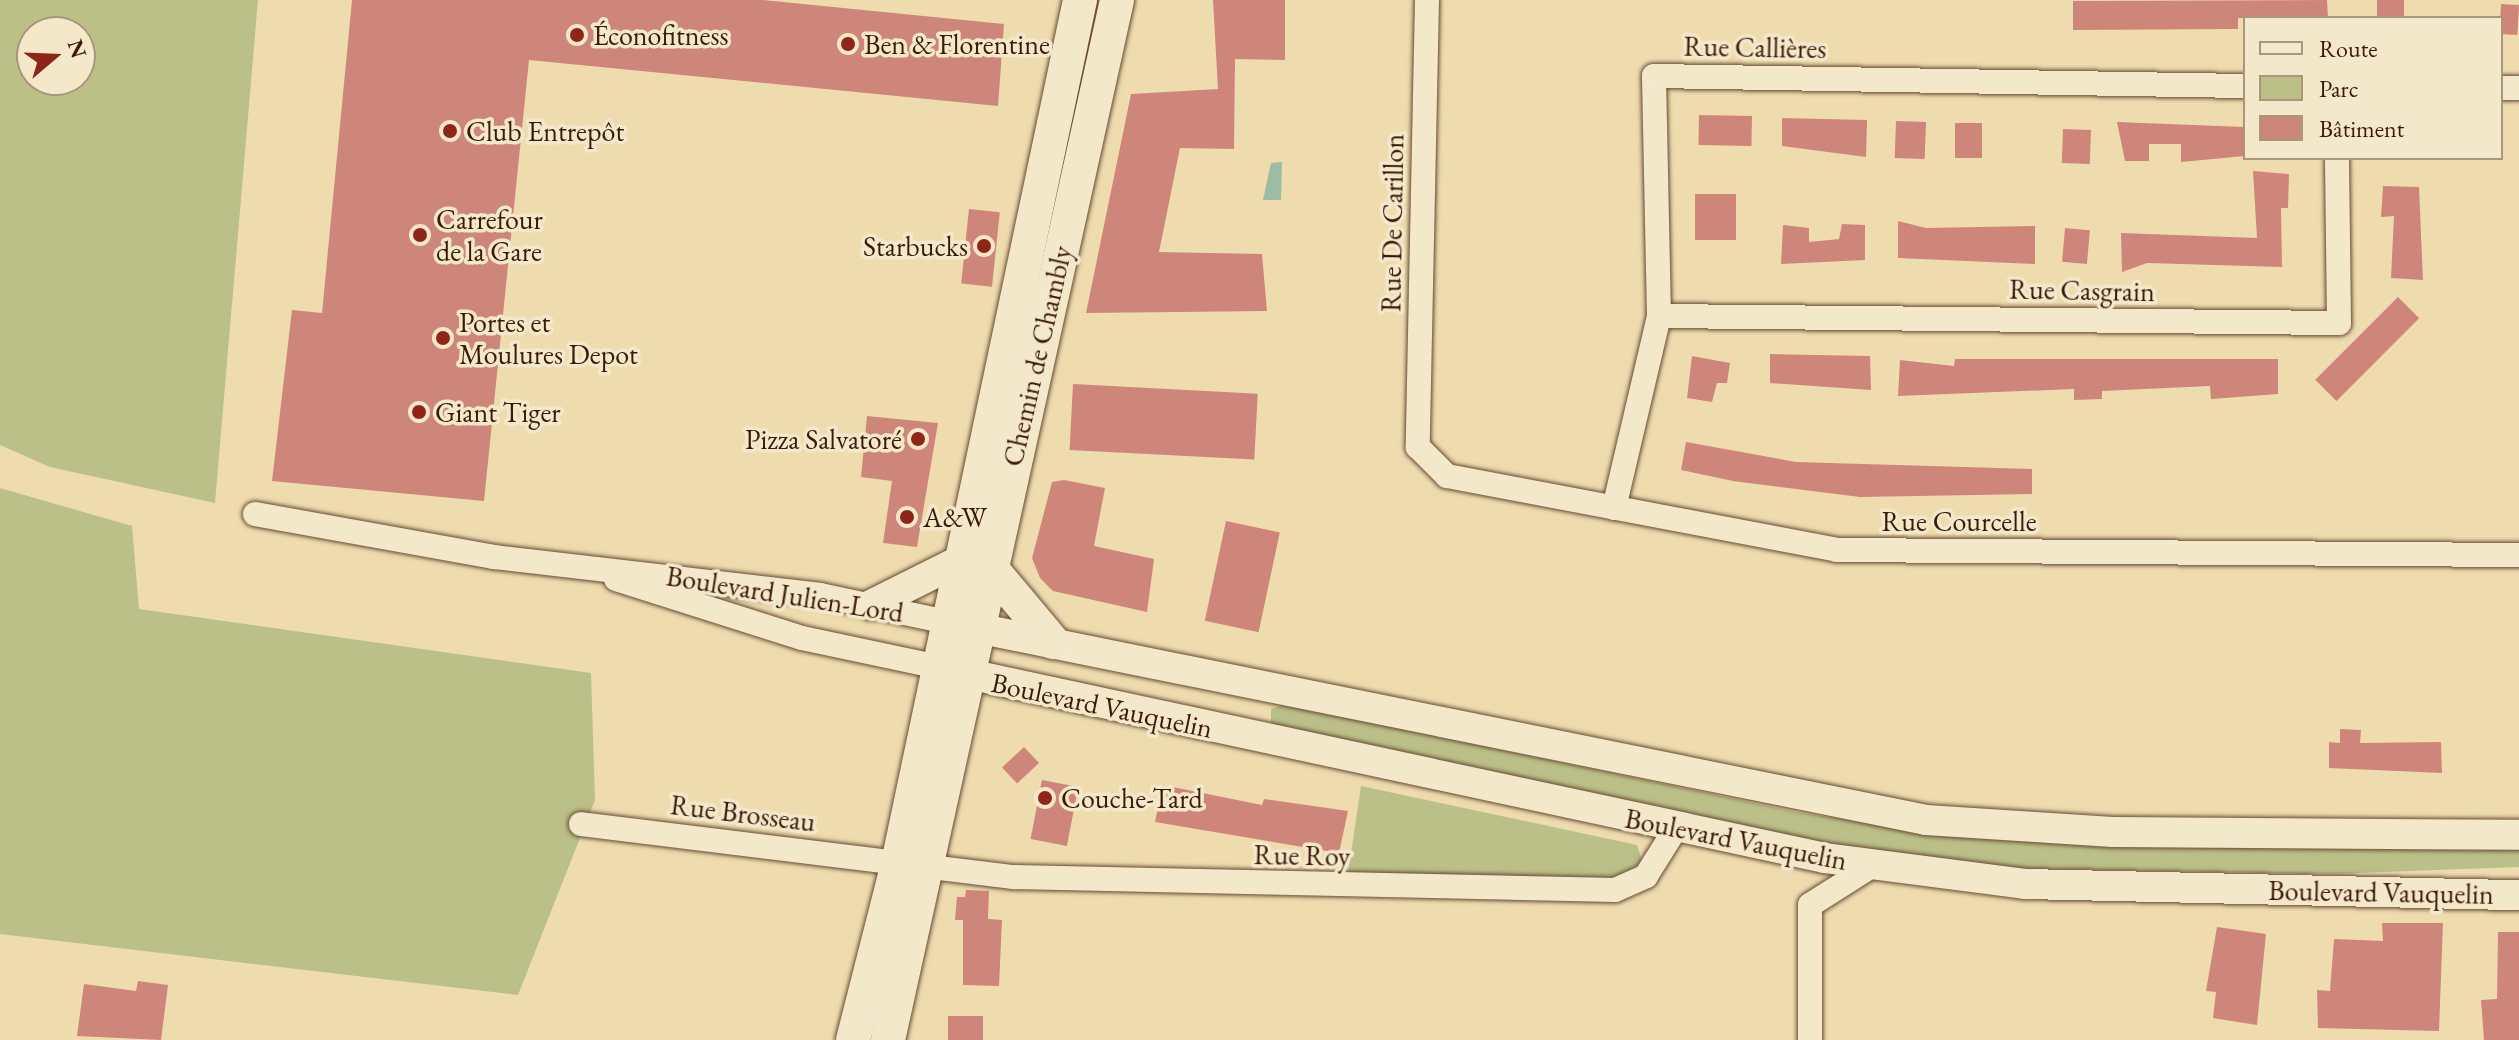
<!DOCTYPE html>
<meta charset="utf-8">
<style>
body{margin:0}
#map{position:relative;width:2519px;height:1040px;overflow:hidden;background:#eedcaf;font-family:"EB Garamond",serif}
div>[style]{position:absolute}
.green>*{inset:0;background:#bbc089}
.water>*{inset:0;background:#9bbca5}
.building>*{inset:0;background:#cf867a;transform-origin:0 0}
.roads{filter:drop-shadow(0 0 2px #684a32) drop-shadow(0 0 2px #684a32)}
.minor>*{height:24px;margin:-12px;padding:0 12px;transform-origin:12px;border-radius:12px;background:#f4e8cb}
.tertiary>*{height:30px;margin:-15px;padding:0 15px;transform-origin:15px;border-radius:15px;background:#f4e8cb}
.secondary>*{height:34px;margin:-17px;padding:0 17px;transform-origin:17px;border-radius:17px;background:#f4e8cb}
.dots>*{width:22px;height:22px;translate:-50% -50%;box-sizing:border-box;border:4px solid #f4e8cb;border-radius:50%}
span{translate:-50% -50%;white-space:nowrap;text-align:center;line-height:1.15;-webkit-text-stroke:7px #f4e8cb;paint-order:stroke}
.poi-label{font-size:28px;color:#3c1a09}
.left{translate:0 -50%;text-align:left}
.right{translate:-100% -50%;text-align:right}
.street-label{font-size:28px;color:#3c1a09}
.legend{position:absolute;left:2243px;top:16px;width:260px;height:144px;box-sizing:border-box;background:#f4e8cb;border:2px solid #aa967d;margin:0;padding:10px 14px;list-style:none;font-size:24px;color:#3c1a09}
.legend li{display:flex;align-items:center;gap:16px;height:40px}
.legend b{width:40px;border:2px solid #aa967d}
.north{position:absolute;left:16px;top:16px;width:80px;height:80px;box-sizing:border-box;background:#f4e8cb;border:2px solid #aa967d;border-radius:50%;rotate:71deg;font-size:22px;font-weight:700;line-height:32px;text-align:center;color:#3c1a09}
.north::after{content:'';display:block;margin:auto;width:28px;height:36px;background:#8f2418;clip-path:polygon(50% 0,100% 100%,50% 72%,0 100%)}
</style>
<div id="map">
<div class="green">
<i style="clip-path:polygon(evenodd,0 0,258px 0,215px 503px,50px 467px,0 445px,0 0,80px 32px,80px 80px,32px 80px,32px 32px,80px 32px)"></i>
<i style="clip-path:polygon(0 488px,132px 526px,139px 609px,591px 673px,595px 800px,518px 995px,0 934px)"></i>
<i style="clip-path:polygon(1285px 704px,1801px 813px,1948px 834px,2519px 848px,2519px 867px,2329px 874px,1998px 868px,1794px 841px,1271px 725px,1271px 709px)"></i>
<i style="clip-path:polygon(1361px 786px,1637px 845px,1642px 861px,1621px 878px,1348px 873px)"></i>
</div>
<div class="water">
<i style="clip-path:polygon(1282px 162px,1281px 200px,1263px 200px,1271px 163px)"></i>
</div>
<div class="building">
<i style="clip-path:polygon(352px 0,763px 0,1004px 24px,998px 106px,529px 60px,484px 501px,272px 481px,292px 310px,322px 313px)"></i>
<i style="clip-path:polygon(1213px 0,1285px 0,1285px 60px,1235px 59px,1234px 149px,1180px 148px,1159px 252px,1262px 254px,1267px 311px,1086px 313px,1131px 94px,1218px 89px)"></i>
<i style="clip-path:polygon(2327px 0,2328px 18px,2238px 18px,2238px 29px,2073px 30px,2073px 1px)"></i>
<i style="left:2377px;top:0;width:27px;height:18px"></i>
<i style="left:2501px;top:4px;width:18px;height:30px;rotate:3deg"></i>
<i style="left:1699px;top:115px;width:53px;height:30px;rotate:1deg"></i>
<i style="clip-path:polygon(1782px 118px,1867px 120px,1866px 157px,1782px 146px)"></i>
<i style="left:1896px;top:121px;width:30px;height:37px;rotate:2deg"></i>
<i style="clip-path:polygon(2117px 122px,2245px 127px,2245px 156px,2181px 162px,2181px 144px,2149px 144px,2149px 161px,2125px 161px)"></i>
<i style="left:1955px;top:123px;width:27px;height:35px"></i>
<i style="left:2063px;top:129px;width:28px;height:34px;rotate:2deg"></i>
<i style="clip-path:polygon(2253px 171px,2289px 174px,2288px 208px,2281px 208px,2282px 267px,2147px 263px,2122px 272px,2121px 233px,2257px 238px)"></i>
<i style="clip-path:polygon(2383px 186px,2419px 187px,2423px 280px,2391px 278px,2394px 216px,2381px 217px)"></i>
<i style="left:1736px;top:194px;width:46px;height:41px;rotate:90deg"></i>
<i style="left:969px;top:209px;width:31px;height:75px;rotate:6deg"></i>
<i style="clip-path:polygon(1898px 221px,1926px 228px,2035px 226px,2035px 264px,1898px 258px)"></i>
<i style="clip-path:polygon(1842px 224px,1865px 225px,1865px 260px,1781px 264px,1783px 225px,1809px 228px,1809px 242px,1839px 239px)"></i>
<i style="left:2065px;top:228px;width:25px;height:34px;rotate:5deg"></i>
<i style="left:2398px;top:297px;width:30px;height:117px;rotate:45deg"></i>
<i style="clip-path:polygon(1770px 354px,1870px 356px,1871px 390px,1770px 383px)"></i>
<i style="clip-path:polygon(1692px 356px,1730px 363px,1727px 383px,1717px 383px,1712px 402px,1687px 398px)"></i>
<i style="clip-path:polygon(1955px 359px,2278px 359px,2278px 394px,2211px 399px,2210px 386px,2102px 391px,2102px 399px,2074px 400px,2074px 389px,1898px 396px,1900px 360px,1954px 366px)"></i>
<i style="left:1073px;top:384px;width:185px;height:66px;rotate:3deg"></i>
<i style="clip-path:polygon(867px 416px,938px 423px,917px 547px,883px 543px,892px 481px,861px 477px)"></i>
<i style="clip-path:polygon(1686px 442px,1796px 462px,2032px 469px,2032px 494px,1860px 497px,1733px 481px,1681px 470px)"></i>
<i style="clip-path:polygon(1064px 480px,1105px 488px,1094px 546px,1154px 559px,1147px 612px,1053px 591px,1040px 578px,1032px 558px,1052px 482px)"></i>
<i style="left:1226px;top:521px;width:55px;height:102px;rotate:12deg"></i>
<i style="clip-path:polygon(2340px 729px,2361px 730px,2360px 743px,2441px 742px,2442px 773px,2329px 768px,2329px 742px,2340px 743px)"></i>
<i style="left:1024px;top:747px;width:22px;height:30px;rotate:47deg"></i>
<i style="left:1042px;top:780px;width:37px;height:60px;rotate:11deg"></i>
<i style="clip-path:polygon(1163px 785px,1262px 805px,1264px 799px,1348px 811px,1339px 853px,1155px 822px)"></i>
<i style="clip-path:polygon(966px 890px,989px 891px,988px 919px,1002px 920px,999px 986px,963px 985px,963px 920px,955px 920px,957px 897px,965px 897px)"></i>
<i style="clip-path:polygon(2382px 923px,2443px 923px,2439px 1031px,2318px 1028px,2317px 990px,2330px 991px,2334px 939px,2383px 941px)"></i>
<i style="clip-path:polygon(2217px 927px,2266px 934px,2257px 1025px,2213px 1018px,2216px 992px,2206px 991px)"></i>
<i style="clip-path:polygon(2498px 932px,2519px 932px,2519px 1040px,2484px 1040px,2481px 1000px,2497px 999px)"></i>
<i style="clip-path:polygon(138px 981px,168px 985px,161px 1040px,77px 1036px,84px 984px,136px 991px)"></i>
<i style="left:948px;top:1016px;width:35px;height:24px"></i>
</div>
<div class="roads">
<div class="minor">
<i style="left:1427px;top:0;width:447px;rotate:91.2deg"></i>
<i style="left:1418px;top:447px;width:41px;rotate:45deg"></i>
<i style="left:1447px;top:476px;width:397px;rotate:10.7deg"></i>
<i style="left:1837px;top:550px;width:682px;rotate:0.42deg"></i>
<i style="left:2501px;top:88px;width:18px"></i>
<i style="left:1659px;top:316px;width:680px;rotate:0.59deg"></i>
<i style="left:2339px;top:323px;width:165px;rotate:-90.7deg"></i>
<i style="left:1614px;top:508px;width:197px;rotate:-76.8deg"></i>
<i style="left:1659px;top:316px;width:240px;rotate:-91.2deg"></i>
<i style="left:1654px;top:76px;width:591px;rotate:0.97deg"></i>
<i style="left:255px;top:514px;width:243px;rotate:10.2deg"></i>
<i style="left:494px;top:557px;width:328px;rotate:6.6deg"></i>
<i style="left:820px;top:595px;width:130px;rotate:12deg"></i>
<i style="left:616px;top:579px;width:195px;rotate:17.6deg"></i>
<i style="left:802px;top:638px;width:140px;rotate:12deg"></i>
<i style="left:581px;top:824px;width:436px;rotate:7deg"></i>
<i style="left:1014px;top:877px;width:601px;rotate:1.24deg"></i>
<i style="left:1615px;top:890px;width:34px;rotate:-24deg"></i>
<i style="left:1646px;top:876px;width:57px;rotate:-58deg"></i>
<i style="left:1810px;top:1040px;width:135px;rotate:-90deg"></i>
<i style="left:1810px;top:905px;width:75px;rotate:-32.4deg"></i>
</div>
<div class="tertiary">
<i style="left:871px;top:605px;width:98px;rotate:-26.6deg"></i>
<i style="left:957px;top:624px;width:989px;rotate:11.43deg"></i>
<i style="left:1926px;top:820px;width:187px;rotate:3.7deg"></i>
<i style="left:2113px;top:832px;width:406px;rotate:0.4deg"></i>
<i style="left:945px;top:669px;width:900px;rotate:12.12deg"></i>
<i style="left:1825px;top:858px;width:202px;rotate:7.4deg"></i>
<i style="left:2025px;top:884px;width:494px;rotate:1.3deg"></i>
</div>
<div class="secondary">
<i style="left:990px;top:567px;width:98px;rotate:50deg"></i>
<i style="left:853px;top:1040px;width:183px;rotate:-75.7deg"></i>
<i style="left:898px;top:863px;width:882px;rotate:-78.09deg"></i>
<i style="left:888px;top:1040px;width:1065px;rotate:-77.58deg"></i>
</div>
</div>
<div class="dots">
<i style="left:577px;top:35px;background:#8f2418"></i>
<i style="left:848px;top:44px;background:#8f2418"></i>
<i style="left:450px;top:131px;background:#8f2418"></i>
<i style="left:420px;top:235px;background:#8f2418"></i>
<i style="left:984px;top:246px;background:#8f2418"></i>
<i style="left:443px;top:338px;background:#8f2418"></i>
<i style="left:419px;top:412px;background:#8f2418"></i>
<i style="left:918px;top:439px;background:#8f2418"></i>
<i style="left:907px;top:517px;background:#8f2418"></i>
<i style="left:1045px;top:798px;background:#8f2418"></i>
</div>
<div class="poi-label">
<span class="left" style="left:593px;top:35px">Éconofitness</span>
<span class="left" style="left:864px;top:44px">Ben &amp; Florentine</span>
<span class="left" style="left:466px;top:131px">Club Entrepôt</span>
<span class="left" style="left:436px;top:235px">Carrefour<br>de la Gare</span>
<span class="right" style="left:968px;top:246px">Starbucks</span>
<span class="left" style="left:459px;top:338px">Portes et<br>Moulures Depot</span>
<span class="left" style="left:435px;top:412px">Giant Tiger</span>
<span class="right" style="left:902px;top:439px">Pizza Salvatoré</span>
<span class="left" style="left:923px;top:517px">A&amp;W</span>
<span class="left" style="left:1061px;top:798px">Couche-Tard</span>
</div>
<div class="street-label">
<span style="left:1755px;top:47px;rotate:1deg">Rue Callières</span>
<span style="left:1392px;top:223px;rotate:-89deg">Rue De Carillon</span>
<span style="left:2082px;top:290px;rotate:1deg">Rue Casgrain</span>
<span style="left:1037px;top:356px;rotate:-77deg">Chemin de Chambly</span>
<span style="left:1959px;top:521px">Rue Courcelle</span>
<span style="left:785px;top:594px;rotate:9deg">Boulevard Julien-Lord</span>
<span style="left:1102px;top:705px;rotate:12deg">Boulevard Vauquelin</span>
<span style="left:743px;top:813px;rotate:7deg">Rue Brosseau</span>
<span style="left:1736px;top:839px;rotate:11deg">Boulevard Vauquelin</span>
<span style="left:1302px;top:855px;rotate:1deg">Rue Roy</span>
<span style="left:2381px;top:892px;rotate:1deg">Boulevard Vauquelin</span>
</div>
<ul class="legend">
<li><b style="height:10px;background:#f4e8cb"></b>Route</li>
<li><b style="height:22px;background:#bbc089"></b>Parc</li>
<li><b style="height:22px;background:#cf867a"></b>Bâtiment</li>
</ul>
<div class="north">N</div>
</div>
